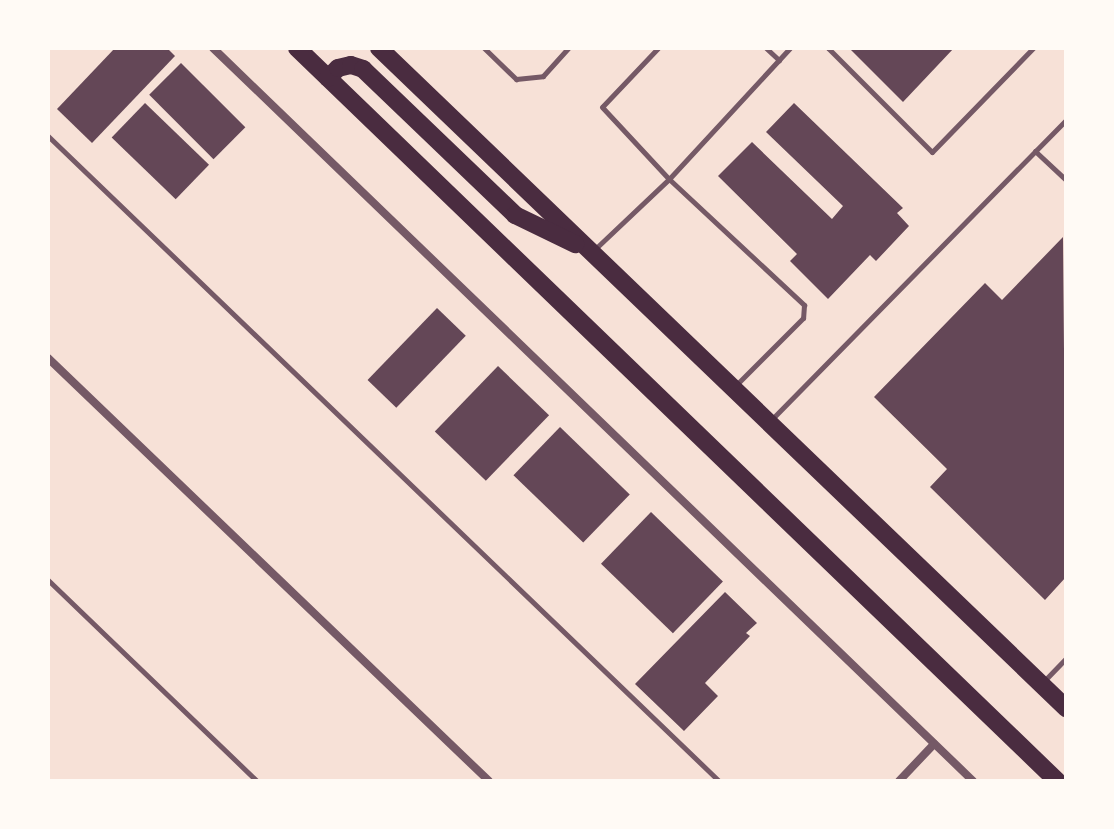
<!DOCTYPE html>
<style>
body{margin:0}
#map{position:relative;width:1114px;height:829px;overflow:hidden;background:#f7e1d7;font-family:"Space Grotesk",sans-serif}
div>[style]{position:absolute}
.building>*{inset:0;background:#644757;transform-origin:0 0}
.service>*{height:5px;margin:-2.5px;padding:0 2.5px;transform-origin:2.5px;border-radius:2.5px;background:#755966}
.minor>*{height:8px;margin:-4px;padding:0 4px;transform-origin:4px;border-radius:4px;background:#755966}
.primary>*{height:18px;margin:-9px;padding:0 9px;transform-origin:9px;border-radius:9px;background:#4a2c40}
span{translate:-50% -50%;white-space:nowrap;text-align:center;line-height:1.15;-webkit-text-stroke:8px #fffaf5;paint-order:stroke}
.frame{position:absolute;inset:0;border:50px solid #fffaf5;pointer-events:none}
</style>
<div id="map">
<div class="building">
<i style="clip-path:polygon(115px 48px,167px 48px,175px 56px,92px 143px,57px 109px)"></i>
<i style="clip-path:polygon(849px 48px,954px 48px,903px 102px)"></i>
<i style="left:181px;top:63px;width:91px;height:45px;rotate:45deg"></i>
<i style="left:145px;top:103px;width:89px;height:48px;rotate:44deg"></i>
<i style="clip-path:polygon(794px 103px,903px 208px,897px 213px,909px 226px,876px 261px,870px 255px,828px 299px,790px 261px,797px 254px,718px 176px,752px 142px,832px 219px,843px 206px,766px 132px)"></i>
<i style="clip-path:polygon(1063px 237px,1066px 577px,1045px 600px,930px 487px,947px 469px,874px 397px,985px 283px,1002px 300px)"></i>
<i style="left:437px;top:308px;width:40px;height:100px;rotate:44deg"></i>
<i style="left:498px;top:366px;width:71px;height:91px;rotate:44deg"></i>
<i style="left:560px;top:427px;width:97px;height:67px;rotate:44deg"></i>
<i style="left:651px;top:512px;width:100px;height:72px;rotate:44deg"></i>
<i style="clip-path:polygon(725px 592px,757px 623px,746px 633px,750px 636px,705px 683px,718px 696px,684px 731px,635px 684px)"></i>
</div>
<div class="service">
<i style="left:484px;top:48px;width:45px;rotate:44.1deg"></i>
<i style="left:516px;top:79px;width:27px;rotate:-6deg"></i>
<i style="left:543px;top:76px;width:38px;rotate:-48deg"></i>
<i style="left:658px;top:48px;width:81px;rotate:133.5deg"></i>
<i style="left:602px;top:107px;width:98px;rotate:47.1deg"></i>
<i style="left:669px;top:179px;width:185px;rotate:43deg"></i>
<i style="left:804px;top:305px;width:13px;rotate:94deg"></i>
<i style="left:803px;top:318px;width:95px;rotate:135deg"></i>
<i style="left:766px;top:48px;width:18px;rotate:43deg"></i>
<i style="left:828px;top:48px;width:147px;rotate:45deg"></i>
<i style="left:932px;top:152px;width:145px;rotate:-45.8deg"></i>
<i style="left:48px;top:136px;width:931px;rotate:43.87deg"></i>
<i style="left:1035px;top:151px;width:42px;rotate:43.1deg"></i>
<i style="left:595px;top:249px;width:102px;rotate:-43.4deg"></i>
<i style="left:669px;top:179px;width:178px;rotate:-47.3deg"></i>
<i style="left:772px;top:419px;width:419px;rotate:-45.5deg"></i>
<i style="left:48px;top:580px;width:290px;rotate:43.9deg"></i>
<i style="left:1044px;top:681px;width:32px;rotate:-46deg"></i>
</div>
<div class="minor">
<i style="left:213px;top:48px;width:1056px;rotate:43.96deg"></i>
<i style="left:48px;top:358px;width:611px;rotate:43.81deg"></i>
<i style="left:899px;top:781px;width:51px;rotate:-46.6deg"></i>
</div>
<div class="primary">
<i style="left:297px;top:48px;width:1056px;rotate:43.96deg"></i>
<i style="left:379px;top:48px;width:953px;rotate:43.85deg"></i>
<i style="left:328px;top:78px;width:14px;rotate:-45deg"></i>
<i style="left:338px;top:68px;width:13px;rotate:-13deg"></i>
<i style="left:351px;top:65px;width:13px;rotate:18deg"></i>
<i style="left:363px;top:69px;width:211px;rotate:43.8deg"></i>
<i style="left:515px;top:215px;width:67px;rotate:25.8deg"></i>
</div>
<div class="frame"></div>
</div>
